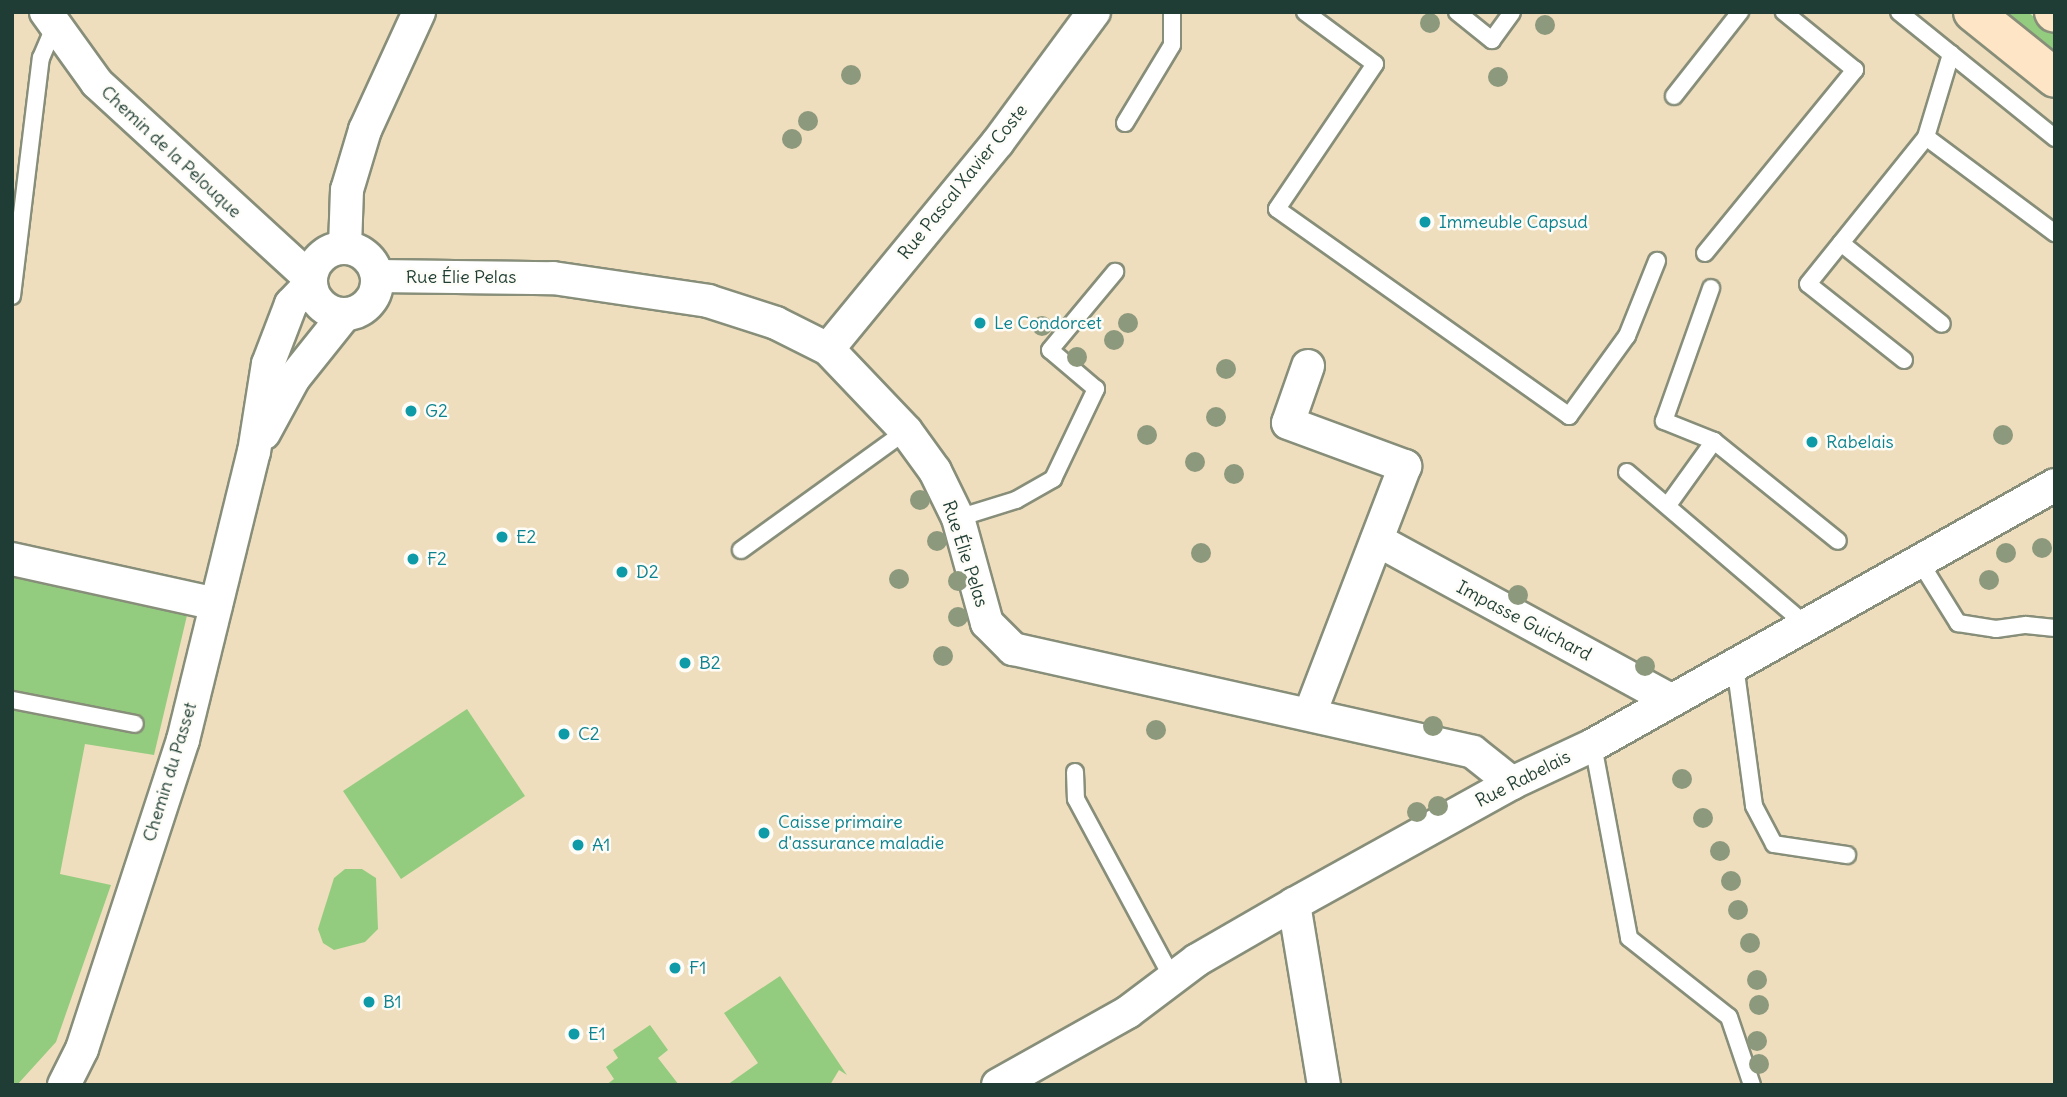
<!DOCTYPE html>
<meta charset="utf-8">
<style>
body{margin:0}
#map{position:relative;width:2067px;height:1097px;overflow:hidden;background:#efdebe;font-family:Delius,sans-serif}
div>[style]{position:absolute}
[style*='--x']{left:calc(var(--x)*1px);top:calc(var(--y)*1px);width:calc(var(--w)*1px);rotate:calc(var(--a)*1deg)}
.green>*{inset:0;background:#94cc7f}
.roads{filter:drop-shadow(2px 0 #878e79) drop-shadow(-2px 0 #878e79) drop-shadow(0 2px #878e79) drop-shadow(0 -2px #878e79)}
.lane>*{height:16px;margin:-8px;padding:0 8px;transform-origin:8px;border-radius:8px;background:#fff}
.street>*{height:32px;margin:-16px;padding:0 16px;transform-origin:16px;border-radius:16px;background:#fff}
.street>.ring{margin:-16px;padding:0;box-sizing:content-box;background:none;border:32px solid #fff;border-radius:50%}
.secondary>*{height:38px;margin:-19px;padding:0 19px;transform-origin:19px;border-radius:19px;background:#fde5c5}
.trees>*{width:20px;height:20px;margin:-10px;border-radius:50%;background:#8d997d}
.dots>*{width:19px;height:19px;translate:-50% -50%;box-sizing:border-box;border:4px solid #fdfcf7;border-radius:50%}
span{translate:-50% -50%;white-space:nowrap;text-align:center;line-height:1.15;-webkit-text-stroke:5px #fdfcf7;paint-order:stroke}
.street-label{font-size:18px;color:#1f3d34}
.culture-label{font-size:18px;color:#0d838f}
.left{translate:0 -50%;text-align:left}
.frame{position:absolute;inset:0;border:14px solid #1f3d34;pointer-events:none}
</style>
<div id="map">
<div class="green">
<div style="clip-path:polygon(1998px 12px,2028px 12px,2055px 34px,2055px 58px)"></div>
<div style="clip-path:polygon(12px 568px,189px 607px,154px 755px,85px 744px,60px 874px,111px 885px,56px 1042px,17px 1085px,12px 1085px)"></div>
<div style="clip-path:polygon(467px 709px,525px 796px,401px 879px,343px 791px)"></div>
<div style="clip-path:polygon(345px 869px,362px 869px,376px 878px,378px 929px,365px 942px,334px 950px,323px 943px,318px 929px,334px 878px)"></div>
<div style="clip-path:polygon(780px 976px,847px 1075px,839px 1070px,830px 1085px,727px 1085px,758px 1063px,724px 1013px)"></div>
<div style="clip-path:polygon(650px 1025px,668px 1050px,658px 1058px,679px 1085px,606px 1085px,614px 1079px,606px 1067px,618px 1058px,613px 1050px)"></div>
</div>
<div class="roads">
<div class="lane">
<div style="--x:1305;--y:12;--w:87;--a:36.6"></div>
<div style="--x:1375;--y:64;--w:175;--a:124.1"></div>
<div style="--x:1277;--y:209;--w:358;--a:35.3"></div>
<div style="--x:1569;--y:416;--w:99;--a:-54.1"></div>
<div style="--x:1627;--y:336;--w:81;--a:-68.2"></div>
<div style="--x:1457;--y:12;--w:45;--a:38.7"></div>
<div style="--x:1492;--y:40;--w:34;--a:-54"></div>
<div style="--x:1899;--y:12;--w:201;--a:38.9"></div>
<div style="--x:1674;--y:96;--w:107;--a:-51.8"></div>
<div style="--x:1125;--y:123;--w:91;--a:-58.9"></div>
<div style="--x:1172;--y:45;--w:33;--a:-90"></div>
<div style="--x:1926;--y:137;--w:161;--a:36.7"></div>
<div style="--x:1841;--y:243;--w:129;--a:38.7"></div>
<div style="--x:1705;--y:253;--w:237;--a:-50.7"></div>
<div style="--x:1855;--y:70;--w:92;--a:-140.8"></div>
<div style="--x:12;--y:296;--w:240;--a:-83.1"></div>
<div style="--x:41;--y:58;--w:36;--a:-67"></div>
<div style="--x:1904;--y:360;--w:122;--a:-141.6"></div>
<div style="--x:1808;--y:284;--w:189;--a:-51.2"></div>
<div style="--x:1926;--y:137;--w:87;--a:-73.2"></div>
<div style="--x:1714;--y:441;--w:159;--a:38.9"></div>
<div style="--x:1627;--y:472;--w:235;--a:40.5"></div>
<div style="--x:1668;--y:505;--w:79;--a:-54.3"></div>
<div style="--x:1714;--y:441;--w:54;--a:-158.2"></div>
<div style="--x:1664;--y:421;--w:141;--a:-70.5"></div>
<div style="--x:958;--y:518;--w:61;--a:-17.2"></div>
<div style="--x:1016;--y:500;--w:43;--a:-29.6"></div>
<div style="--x:1053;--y:479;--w:100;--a:-64.5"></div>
<div style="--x:1096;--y:389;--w:60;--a:-139.7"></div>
<div style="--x:1050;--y:350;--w:102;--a:-50.2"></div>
<div style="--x:741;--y:550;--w:203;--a:-35.8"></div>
<div style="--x:1920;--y:562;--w:72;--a:58.1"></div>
<div style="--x:1958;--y:623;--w:38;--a:9"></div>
<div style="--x:1996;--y:629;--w:30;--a:-8"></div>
<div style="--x:2026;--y:625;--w:29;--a:6"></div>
<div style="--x:1735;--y:665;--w:142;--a:82.3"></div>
<div style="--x:1754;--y:806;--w:43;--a:62.2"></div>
<div style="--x:1774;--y:844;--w:74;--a:8.6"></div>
<div style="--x:12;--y:700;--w:125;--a:11"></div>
<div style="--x:1593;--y:745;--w:196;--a:79.4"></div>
<div style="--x:1629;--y:938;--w:127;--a:38.3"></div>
<div style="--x:1729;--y:1017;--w:72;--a:71.3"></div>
<div style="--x:1075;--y:772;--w:27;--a:88"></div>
<div style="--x:1076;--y:799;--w:204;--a:61.7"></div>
</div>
<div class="street">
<div style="--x:46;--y:12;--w:87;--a:54.3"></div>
<div style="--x:97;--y:83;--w:289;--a:42.5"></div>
<div style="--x:345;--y:247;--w:57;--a:-88"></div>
<div style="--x:347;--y:190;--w:63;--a:-73.3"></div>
<div style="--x:365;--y:130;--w:130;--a:-65.4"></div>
<div class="ring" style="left:311px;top:248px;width:34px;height:34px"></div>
<div style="--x:377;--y:276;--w:176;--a:0.7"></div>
<div style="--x:553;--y:278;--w:157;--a:8.4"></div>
<div style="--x:708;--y:301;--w:71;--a:17.9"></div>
<div style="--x:776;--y:323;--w:58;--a:26.6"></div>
<div style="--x:828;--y:349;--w:113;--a:46.4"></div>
<div style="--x:906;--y:431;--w:49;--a:54.1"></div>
<div style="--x:935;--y:471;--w:52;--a:63.9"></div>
<div style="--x:958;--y:518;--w:109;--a:74.6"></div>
<div style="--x:987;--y:623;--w:37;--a:45"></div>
<div style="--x:1013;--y:649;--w:471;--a:12.6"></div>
<div style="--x:1473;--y:752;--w:50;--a:38.5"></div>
<div style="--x:828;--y:349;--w:268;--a:-50.6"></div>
<div style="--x:998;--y:142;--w:162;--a:-53.6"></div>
<div style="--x:1308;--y:366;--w:60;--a:109.3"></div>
<div style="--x:1288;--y:423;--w:125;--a:20.2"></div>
<div style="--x:1405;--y:466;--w:266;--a:111"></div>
<div style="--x:264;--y:433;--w:63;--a:-61.4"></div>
<div style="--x:294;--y:378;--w:82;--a:-51.4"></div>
<div style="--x:1377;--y:540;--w:335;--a:28.6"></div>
<div style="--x:12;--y:559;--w:209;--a:12.4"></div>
<div style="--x:1294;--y:904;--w:183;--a:80.6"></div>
<div style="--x:64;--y:1085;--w:40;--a:-63.4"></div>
<div style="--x:82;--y:1049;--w:325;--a:-71.9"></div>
<div style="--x:183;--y:740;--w:297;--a:-76.2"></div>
<div style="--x:254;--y:452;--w:89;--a:-81"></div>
<div style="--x:268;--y:364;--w:64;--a:-69"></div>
<div style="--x:291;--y:304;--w:28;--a:-46"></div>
<div style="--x:998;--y:1085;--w:149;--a:-29.3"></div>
<div style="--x:1128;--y:1012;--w:86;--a:-37"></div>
<div style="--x:1197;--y:960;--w:112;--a:-30"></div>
<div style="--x:1294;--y:904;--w:249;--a:-29"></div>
<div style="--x:1512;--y:783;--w:89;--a:-25.1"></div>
<div style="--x:1593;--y:745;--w:530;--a:-29.37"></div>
</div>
<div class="secondary">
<div style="--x:1973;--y:12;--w:105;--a:38.8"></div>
<div style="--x:2054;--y:12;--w:1;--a:45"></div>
</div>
</div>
<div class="trees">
<div style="left:1430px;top:23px"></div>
<div style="left:1545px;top:25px"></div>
<div style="left:851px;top:75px"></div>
<div style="left:1498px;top:77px"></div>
<div style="left:808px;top:121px"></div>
<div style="left:792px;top:139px"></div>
<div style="left:1128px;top:323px"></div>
<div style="left:1042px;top:326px"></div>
<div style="left:1114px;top:340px"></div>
<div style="left:1077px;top:357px"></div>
<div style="left:1226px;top:369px"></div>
<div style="left:1216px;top:417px"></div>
<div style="left:1147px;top:435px"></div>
<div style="left:2003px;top:435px"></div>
<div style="left:1195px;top:462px"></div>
<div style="left:1234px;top:474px"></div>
<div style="left:920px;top:500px"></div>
<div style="left:937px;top:541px"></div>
<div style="left:2042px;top:548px"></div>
<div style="left:1201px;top:553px"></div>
<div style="left:2006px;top:553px"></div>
<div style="left:899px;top:579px"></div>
<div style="left:1989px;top:580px"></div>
<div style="left:958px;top:581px"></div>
<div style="left:1518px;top:595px"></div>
<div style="left:958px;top:617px"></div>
<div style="left:943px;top:656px"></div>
<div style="left:1645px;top:666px"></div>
<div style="left:1433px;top:726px"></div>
<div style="left:1156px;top:730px"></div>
<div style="left:1682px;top:779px"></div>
<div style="left:1438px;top:806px"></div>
<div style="left:1417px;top:812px"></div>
<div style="left:1703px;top:818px"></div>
<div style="left:1720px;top:851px"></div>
<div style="left:1731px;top:881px"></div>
<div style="left:1738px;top:910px"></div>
<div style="left:1750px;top:943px"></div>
<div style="left:1757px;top:980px"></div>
<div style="left:1759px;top:1005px"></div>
<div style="left:1757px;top:1041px"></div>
<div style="left:1759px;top:1064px"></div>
</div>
<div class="dots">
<div style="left:1425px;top:222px;background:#0f9aa8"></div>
<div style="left:980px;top:323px;background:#0f9aa8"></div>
<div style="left:411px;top:411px;background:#0f9aa8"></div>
<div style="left:1812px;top:442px;background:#0f9aa8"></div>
<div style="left:502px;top:537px;background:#0f9aa8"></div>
<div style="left:413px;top:559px;background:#0f9aa8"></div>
<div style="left:622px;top:572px;background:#0f9aa8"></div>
<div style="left:685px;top:663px;background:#0f9aa8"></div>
<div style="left:564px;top:734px;background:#0f9aa8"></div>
<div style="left:764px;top:833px;background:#0f9aa8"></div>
<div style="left:578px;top:845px;background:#0f9aa8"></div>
<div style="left:675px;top:968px;background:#0f9aa8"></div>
<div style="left:369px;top:1002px;background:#0f9aa8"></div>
<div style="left:574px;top:1034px;background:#0f9aa8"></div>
</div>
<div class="street-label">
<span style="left:171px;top:152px;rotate:43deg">Chemin de la Pelouque</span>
<span style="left:963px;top:182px;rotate:-51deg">Rue Pascal Xavier Coste</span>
<span style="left:461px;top:277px">Rue Élie Pelas</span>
<span style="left:965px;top:554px;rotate:72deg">Rue Élie Pelas</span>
<span style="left:1524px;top:621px;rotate:28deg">Impasse Guichard</span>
<span style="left:170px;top:772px;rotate:-73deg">Chemin du Passet</span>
<span style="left:1523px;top:779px;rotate:-27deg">Rue Rabelais</span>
</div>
<div class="culture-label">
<span class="left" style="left:1439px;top:222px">Immeuble Capsud</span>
<span class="left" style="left:994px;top:323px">Le Condorcet</span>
<span class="left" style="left:425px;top:411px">G2</span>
<span class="left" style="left:1826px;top:442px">Rabelais</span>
<span class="left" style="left:516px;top:537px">E2</span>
<span class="left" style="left:427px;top:559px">F2</span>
<span class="left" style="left:636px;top:572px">D2</span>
<span class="left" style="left:699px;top:663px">B2</span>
<span class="left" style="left:578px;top:734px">C2</span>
<span class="left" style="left:778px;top:833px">Caisse primaire<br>d'assurance maladie</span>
<span class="left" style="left:592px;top:845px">A1</span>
<span class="left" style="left:689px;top:968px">F1</span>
<span class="left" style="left:383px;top:1002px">B1</span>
<span class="left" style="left:588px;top:1034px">E1</span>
</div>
<div class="frame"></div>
</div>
